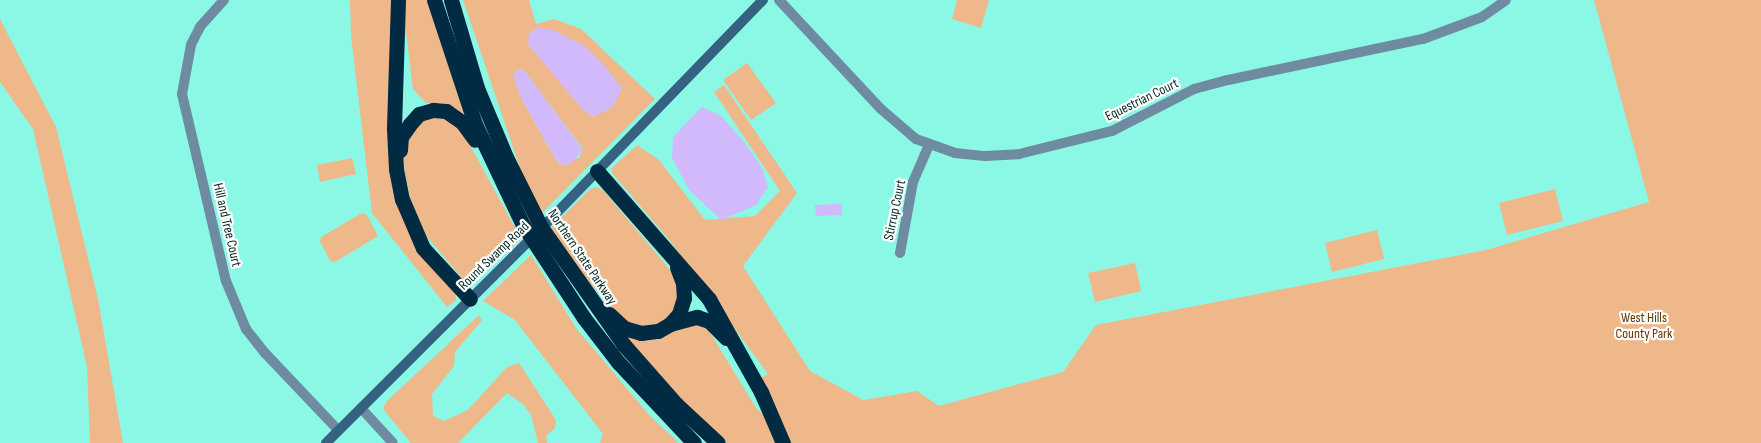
<!DOCTYPE html>
<style>
body{margin:0}
#map{position:relative;width:1761px;height:443px;overflow:hidden;background:#8bf8e5;font-family:"Sofia Sans Condensed",sans-serif}
div>[style]{position:absolute}
[style*='--x']{left:calc(var(--x)*1px);top:calc(var(--y)*1px);width:calc(var(--w)*1px);rotate:calc(var(--a)*1deg)}
.green>*{inset:0;background:#efb88a}
.water>*{inset:0;background:#d2b9fb}
.street>*{height:10px;margin:-5px;padding:0 5px;transform-origin:5px;border-radius:5px;background:#6e8ba1}
.secondary>*{height:10px;margin:-5px;padding:0 5px;transform-origin:5px;border-radius:5px;background:#356281}
.highway>*{height:15px;margin:-7.5px;padding:0 7.5px;transform-origin:7.5px;border-radius:7.5px;background:#012a43}
span{translate:-50% -50%;white-space:nowrap;text-align:center;line-height:1.15;-webkit-text-stroke:4.5px #fff;paint-order:stroke}
.street-label{font-size:14px;color:#022721}
.park-label{font-size:14px;color:#643601}
</style>
<div id="map">
<div class="green">
<div style="clip-path:polygon(350px 0,393px 0,397px 197px,456px 293px,456px 300px,447px 307px,372px 213px,351px 36px)"></div>
<div style="clip-path:polygon(402px 0,427px 0,465px 117px,425px 102px,413px 89px)"></div>
<div style="clip-path:polygon(evenodd,463px 0,529px 0,536px 24px,554px 19px,581px 29px,655px 99px,542px 213px,524px 180px,463px 0,527px 43px,622px 88px,593px 117px,527px 43px,463px 0,523px 69px,583px 149px,579px 158px,560px 164px,556px 160px,521px 98px,523px 69px)"></div>
<div style="clip-path:polygon(957px 0,989px 0,981px 28px,952px 19px)"></div>
<div style="clip-path:polygon(1594px 0,1761px 0,1761px 443px,787px 443px,758px 379px,768px 374px,671px 242px,612px 173px,612px 168px,637px 145px,659px 160px,705px 220px,755px 216px,780px 191px,714px 92px,724px 85px,797px 193px,743px 266px,810px 371px,863px 400px,917px 391px,939px 406px,1063px 372px,1096px 325px,1486px 250px,1649px 202px)"></div>
<div style="clip-path:polygon(0 19px,56px 127px,98px 299px,123px 443px,90px 443px,87px 367px,33px 129px,0 82px)"></div>
<div style="clip-path:polygon(747px 63px,776px 103px,751px 120px,723px 80px)"></div>
<div style="clip-path:polygon(439px 116px,459px 125px,521px 239px,472px 283px,465px 282px,423px 232px,412px 206px,405px 174px,402px 146px,416px 122px)"></div>
<div style="clip-path:polygon(352px 158px,356px 174px,320px 182px,317px 165px)"></div>
<div style="clip-path:polygon(596px 187px,603px 190px,677px 278px,681px 296px,673px 317px,659px 327px,627px 325px,573px 264px,551px 228px,589px 190px)"></div>
<div style="clip-path:polygon(1555px 189px,1563px 221px,1507px 235px,1499px 203px)"></div>
<div style="clip-path:polygon(362px 213px,367px 215px,378px 236px,335px 262px,330px 261px,320px 241px,321px 237px)"></div>
<div style="clip-path:polygon(1377px 230px,1384px 259px,1332px 272px,1325px 243px)"></div>
<div style="clip-path:polygon(531px 255px,576px 328px,650px 416px,679px 443px,600px 443px,603px 434px,515px 320px,483px 301px)"></div>
<div style="clip-path:polygon(1135px 263px,1141px 291px,1095px 302px,1088px 273px)"></div>
<div style="clip-path:polygon(479px 315px,482px 320px,455px 352px,454px 366px,432px 394px,433px 416px,444px 421px,468px 410px,507px 367px,519px 363px,556px 420px,555px 428px,546px 436px,547px 443px,538px 443px,531px 415px,523px 404px,507px 393px,458px 443px,411px 443px,383px 409px,387px 401px)"></div>
<div style="clip-path:polygon(700px 324px,708px 329px,756px 408px,768px 419px,779px 443px,727px 443px,693px 412px,626px 337px,678px 325px)"></div>
</div>
<div class="water">
<div style="clip-path:polygon(537px 28px,551px 29px,585px 46px,604px 65px,622px 88px,613px 107px,593px 117px,582px 109px,527px 43px,530px 32px)"></div>
<div style="clip-path:polygon(523px 69px,583px 150px,572px 163px,565px 166px,556px 160px,521px 98px,513px 76px,516px 70px)"></div>
<div style="clip-path:polygon(702px 107px,721px 116px,745px 143px,762px 168px,768px 187px,756px 205px,721px 220px,689px 190px,672px 158px,673px 137px)"></div>
<div style="clip-path:polygon(842px 204px,842px 215px,816px 216px,815px 205px)"></div>
</div>
<div class="street">
<div style="--x:224;--y:0;--w:36;--a:132"></div>
<div style="--x:200;--y:27;--w:20;--a:117"></div>
<div style="--x:191;--y:45;--w:50;--a:100.4"></div>
<div style="--x:182;--y:94;--w:192;--a:76.8"></div>
<div style="--x:226;--y:281;--w:52;--a:67.4"></div>
<div style="--x:246;--y:329;--w:31;--a:52"></div>
<div style="--x:265;--y:353;--w:106;--a:46.5"></div>
<div style="--x:779;--y:0;--w:149;--a:46.9"></div>
<div style="--x:881;--y:109;--w:46;--a:40.6"></div>
<div style="--x:916;--y:139;--w:41;--a:19.7"></div>
<div style="--x:955;--y:153;--w:30;--a:6"></div>
<div style="--x:985;--y:156;--w:34;--a:-3"></div>
<div style="--x:1019;--y:154;--w:96;--a:-13.9"></div>
<div style="--x:1112;--y:131;--w:92;--a:-27.1"></div>
<div style="--x:1194;--y:89;--w:35;--a:-15"></div>
<div style="--x:1228;--y:80;--w:199;--a:-11.9"></div>
<div style="--x:1423;--y:39;--w:63;--a:-20.4"></div>
<div style="--x:1482;--y:17;--w:29;--a:-35"></div>
<div style="--x:900;--y:253;--w:72;--a:-79.6"></div>
<div style="--x:913;--y:182;--w:40;--a:-66.6"></div>
<div style="--x:361;--y:408;--w:47;--a:47.6"></div>
</div>
<div class="secondary">
<div style="--x:326;--y:443;--w:303;--a:-44.9"></div>
<div style="--x:541;--y:229;--w:319;--a:-45.9"></div>
</div>
<div class="highway">
<div style="--x:398;--y:0;--w:129;--a:91.8"></div>
<div style="--x:394;--y:129;--w:40;--a:87.1"></div>
<div style="--x:396;--y:169;--w:31;--a:79"></div>
<div style="--x:402;--y:199;--w:53;--a:66.8"></div>
<div style="--x:423;--y:248;--w:69;--a:47.3"></div>
<div style="--x:434;--y:0;--w:131;--a:71.7"></div>
<div style="--x:475;--y:124;--w:112;--a:64.6"></div>
<div style="--x:523;--y:225;--w:111;--a:56.7"></div>
<div style="--x:584;--y:318;--w:56;--a:52.3"></div>
<div style="--x:618;--y:362;--w:111;--a:46.8"></div>
<div style="--x:451;--y:0;--w:92;--a:73.5"></div>
<div style="--x:477;--y:88;--w:75;--a:67.2"></div>
<div style="--x:506;--y:157;--w:78;--a:63.4"></div>
<div style="--x:541;--y:227;--w:144;--a:54.9"></div>
<div style="--x:624;--y:345;--w:79;--a:48.6"></div>
<div style="--x:676;--y:404;--w:57;--a:42.9"></div>
<div style="--x:400;--y:150;--w:13;--a:-86"></div>
<div style="--x:401;--y:137;--w:16;--a:-55"></div>
<div style="--x:410;--y:124;--w:13;--a:-48"></div>
<div style="--x:419;--y:114;--w:15;--a:-16"></div>
<div style="--x:433;--y:110;--w:13;--a:4"></div>
<div style="--x:446;--y:111;--w:19;--a:35"></div>
<div style="--x:462;--y:122;--w:22;--a:54"></div>
<div style="--x:597;--y:171;--w:170;--a:48.8"></div>
<div style="--x:709;--y:299;--w:107;--a:60.8"></div>
<div style="--x:761;--y:392;--w:56;--a:66.7"></div>
<div style="--x:609;--y:314;--w:21;--a:43"></div>
<div style="--x:624;--y:328;--w:18;--a:16"></div>
<div style="--x:641;--y:333;--w:17;--a:-7"></div>
<div style="--x:658;--y:331;--w:14;--a:-30"></div>
<div style="--x:670;--y:324;--w:13;--a:-48"></div>
<div style="--x:679;--y:314;--w:17;--a:-73"></div>
<div style="--x:684;--y:298;--w:15;--a:-94"></div>
<div style="--x:683;--y:283;--w:17;--a:-111"></div>
<div style="--x:670;--y:324;--w:28;--a:-15"></div>
<div style="--x:697;--y:317;--w:13;--a:18"></div>
<div style="--x:709;--y:321;--w:24;--a:45"></div>
</div>
<div class="street-label">
<span style="left:1142px;top:100px;rotate:-26deg">Equestrian Court</span>
<span style="left:895px;top:210px;rotate:-78deg">Stirrup Court</span>
<span style="left:227px;top:225px;rotate:77deg">Hill and Tree Court</span>
<span style="left:494px;top:256px;rotate:-44deg">Round Swamp Road</span>
<span style="left:582px;top:257px;rotate:56deg">Northern State Parkway</span>
</div>
<div class="park-label">
<span style="left:1644px;top:326px">West Hills<br>County Park</span>
</div>
</div>
